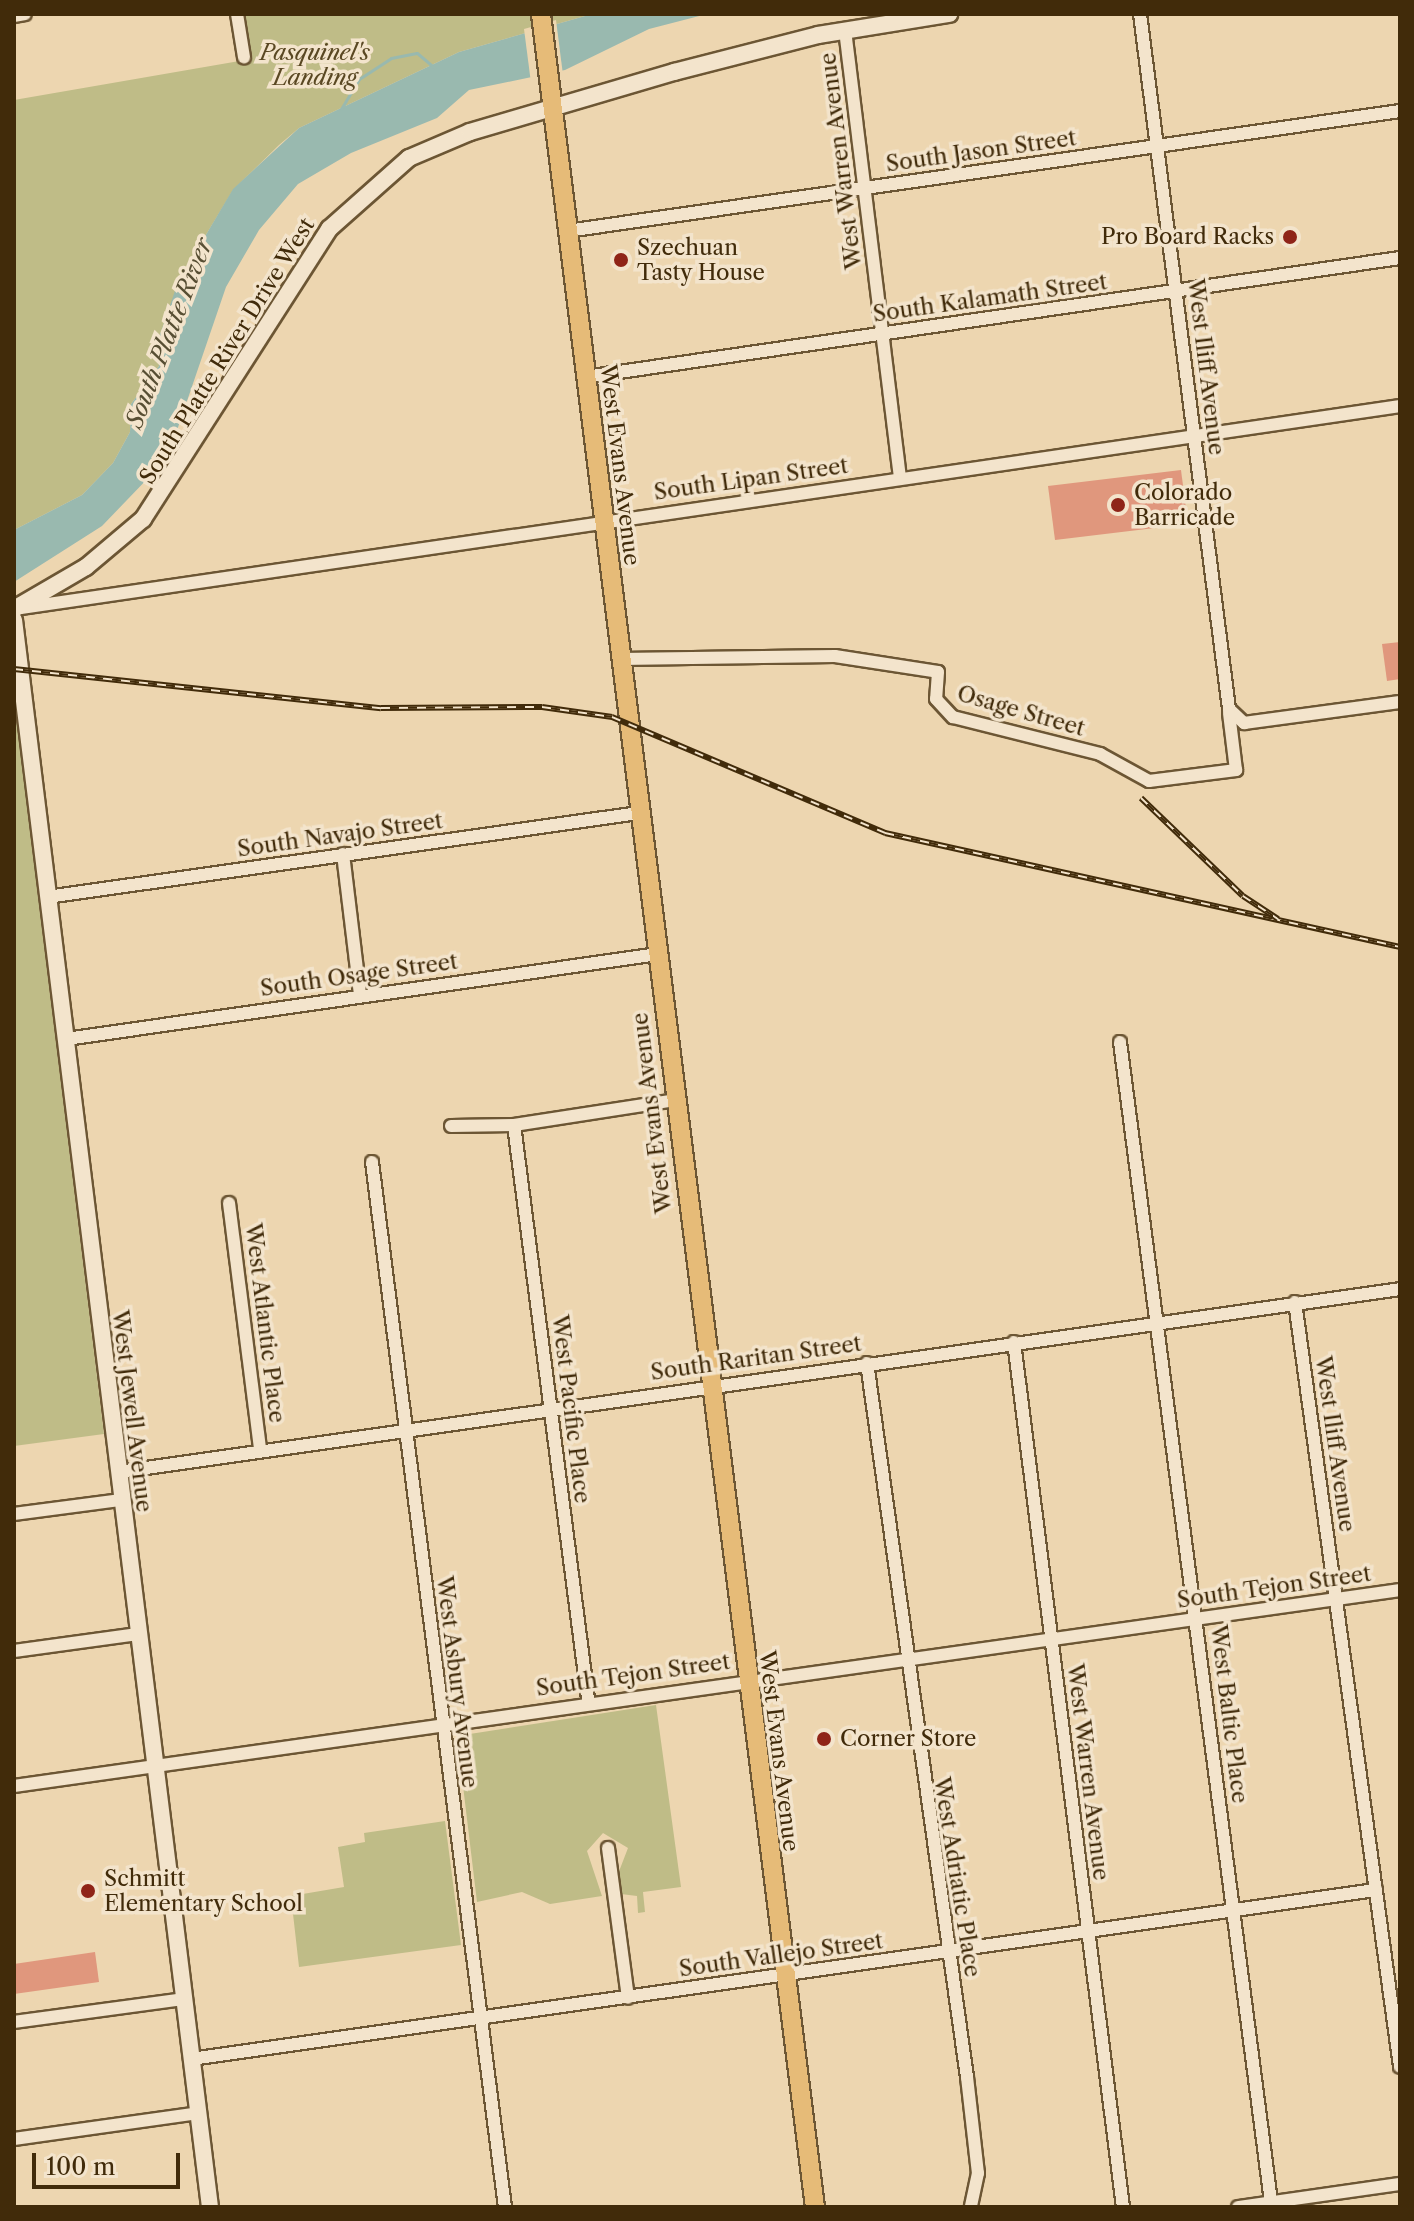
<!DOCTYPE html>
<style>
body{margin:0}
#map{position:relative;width:1414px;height:2221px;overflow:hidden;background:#edd6b0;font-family:"Libre Caslon Text",serif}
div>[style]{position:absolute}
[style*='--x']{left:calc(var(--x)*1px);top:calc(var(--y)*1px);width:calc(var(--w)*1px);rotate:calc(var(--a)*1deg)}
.green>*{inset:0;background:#bfbc87}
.water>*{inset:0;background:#99b9af}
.pier>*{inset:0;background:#edd6b0}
.stream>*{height:3px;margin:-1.5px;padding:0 1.5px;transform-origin:1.5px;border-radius:1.5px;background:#99b9af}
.building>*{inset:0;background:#e0977d}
.roads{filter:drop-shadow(2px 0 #6c5634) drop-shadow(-2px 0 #6c5634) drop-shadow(0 2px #6c5634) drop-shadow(0 -2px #6c5634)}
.street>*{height:12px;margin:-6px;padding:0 6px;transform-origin:6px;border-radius:6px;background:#f3e4cc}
.secondary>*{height:16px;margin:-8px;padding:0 8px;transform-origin:8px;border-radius:8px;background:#f3e4cc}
.primary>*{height:18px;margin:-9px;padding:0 9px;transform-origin:9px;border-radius:9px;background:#e6bb78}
.rail>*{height:6px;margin-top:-3px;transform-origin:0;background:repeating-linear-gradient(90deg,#f3e4cc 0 9px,#412b0a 0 18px);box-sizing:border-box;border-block:2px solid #412b0a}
.dots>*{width:22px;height:22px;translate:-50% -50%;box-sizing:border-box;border:4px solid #f3e4cc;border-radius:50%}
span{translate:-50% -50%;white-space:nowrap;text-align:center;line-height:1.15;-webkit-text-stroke:7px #f3e4cc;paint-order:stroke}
.park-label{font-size:22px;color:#5a4823;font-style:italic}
.street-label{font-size:22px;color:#412b0a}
.poi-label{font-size:22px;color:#412b0a}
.right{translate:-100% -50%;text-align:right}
.left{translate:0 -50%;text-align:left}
.water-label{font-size:24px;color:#574e33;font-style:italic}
.frame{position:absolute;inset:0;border:16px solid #412b0a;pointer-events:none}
.scale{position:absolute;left:32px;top:2153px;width:148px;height:36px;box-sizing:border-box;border:4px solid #412b0a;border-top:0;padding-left:10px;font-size:24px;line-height:28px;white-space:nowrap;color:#412b0a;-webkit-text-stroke:6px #f3e4cc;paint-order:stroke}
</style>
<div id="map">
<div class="green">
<div style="clip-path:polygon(245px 14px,592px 14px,459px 52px,299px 128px,279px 145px,233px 190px,178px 281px,159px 366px,131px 404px,130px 432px,113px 463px,82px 495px,14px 530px,14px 100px,251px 59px)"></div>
<div style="clip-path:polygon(14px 701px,104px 1434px,14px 1446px)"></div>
<div style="clip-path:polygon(656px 1705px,681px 1887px,643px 1892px,645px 1912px,638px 1913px,637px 1896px,621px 1894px,618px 1874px,628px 1848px,603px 1833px,587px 1851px,602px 1896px,550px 1904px,522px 1892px,477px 1902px,457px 1736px)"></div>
<div style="clip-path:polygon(445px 1821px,461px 1945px,299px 1967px,291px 1896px,344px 1887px,338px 1847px,365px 1842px,364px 1833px)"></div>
</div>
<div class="water">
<div style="clip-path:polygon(592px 14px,707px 14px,649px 29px,565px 70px,469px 90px,437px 118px,351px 153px,298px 184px,259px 230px,226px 287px,173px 442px,152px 474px,102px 526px,14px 582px,14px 530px,82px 495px,113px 463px,130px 432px,131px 404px,159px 366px,155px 349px,178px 282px,233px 189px,299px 128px,459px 52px)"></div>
</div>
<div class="pier">
<div style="clip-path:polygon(556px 20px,563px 75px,531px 83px,524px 29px)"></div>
</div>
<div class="stream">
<div style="--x:341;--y:109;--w:35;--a:-59"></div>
<div style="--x:359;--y:79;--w:38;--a:-33"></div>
<div style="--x:391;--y:58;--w:26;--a:-11"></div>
<div style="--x:417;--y:53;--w:23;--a:40"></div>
</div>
<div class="building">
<div style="clip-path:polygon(1181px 470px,1188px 524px,1055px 540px,1048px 486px)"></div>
<div style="clip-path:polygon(1400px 642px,1400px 679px,1387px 681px,1382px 644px)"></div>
<div style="clip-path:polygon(95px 1952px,99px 1982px,14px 1994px,14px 1964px)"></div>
</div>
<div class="roads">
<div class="street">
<div style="--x:237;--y:14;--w:44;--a:80.8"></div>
<div style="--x:1140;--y:14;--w:701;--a:82.7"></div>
<div style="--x:1229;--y:709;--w:21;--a:43"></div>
<div style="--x:1244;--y:723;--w:157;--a:-7.7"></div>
<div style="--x:14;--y:16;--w:11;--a:-10"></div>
<div style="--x:845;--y:30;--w:451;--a:83"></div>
<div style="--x:567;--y:231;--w:842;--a:-8.2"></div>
<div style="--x:585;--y:377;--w:824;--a:-8.31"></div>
<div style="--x:21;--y:608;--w:1394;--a:-8.33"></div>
<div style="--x:620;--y:659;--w:215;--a:-0.8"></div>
<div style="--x:835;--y:656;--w:104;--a:8.8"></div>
<div style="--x:938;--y:672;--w:27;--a:94"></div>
<div style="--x:936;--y:699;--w:25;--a:47"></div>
<div style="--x:953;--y:717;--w:152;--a:14.1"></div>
<div style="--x:1100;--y:754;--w:56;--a:28.9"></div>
<div style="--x:1149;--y:781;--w:88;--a:-7.2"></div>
<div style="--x:1236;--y:770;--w:57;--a:-97"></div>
<div style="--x:343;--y:854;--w:141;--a:83.1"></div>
<div style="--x:47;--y:897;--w:598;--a:-8.08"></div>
<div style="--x:66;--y:1039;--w:598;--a:-8.17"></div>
<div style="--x:1120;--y:1042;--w:1170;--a:82.58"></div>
<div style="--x:514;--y:1125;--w:579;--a:82.65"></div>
<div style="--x:451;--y:1126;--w:63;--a:-0.9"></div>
<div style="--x:514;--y:1125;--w:163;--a:-8.8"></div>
<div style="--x:372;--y:1162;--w:1053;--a:82.75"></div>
<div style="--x:229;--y:1203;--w:246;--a:82.8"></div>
<div style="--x:1295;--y:1302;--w:772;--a:82.18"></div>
<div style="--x:1014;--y:1342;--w:872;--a:82.82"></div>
<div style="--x:867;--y:1363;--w:721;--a:82.03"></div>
<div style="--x:967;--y:2077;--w:97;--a:83.5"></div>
<div style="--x:978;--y:2173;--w:35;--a:102"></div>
<div style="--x:118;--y:1472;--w:1295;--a:-8.12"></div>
<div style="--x:14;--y:1514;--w:108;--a:-7.5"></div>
<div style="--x:14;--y:1651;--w:125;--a:-7.8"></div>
<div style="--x:14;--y:1786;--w:1400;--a:-8.05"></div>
<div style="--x:608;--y:1848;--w:151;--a:82.4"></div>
<div style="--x:14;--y:2022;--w:172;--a:-7.7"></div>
<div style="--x:191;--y:2059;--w:1197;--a:-8.12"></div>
<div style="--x:14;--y:2139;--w:186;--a:-8"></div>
<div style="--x:1238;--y:2207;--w:164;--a:-8.1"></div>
</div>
<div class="secondary">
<div style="--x:14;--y:609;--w:83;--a:-30.3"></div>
<div style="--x:86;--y:567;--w:75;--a:-40.1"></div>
<div style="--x:143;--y:519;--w:345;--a:-57.3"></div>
<div style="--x:329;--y:229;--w:107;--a:-41.6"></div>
<div style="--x:409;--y:158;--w:66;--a:-23.1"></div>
<div style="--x:470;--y:132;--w:213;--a:-16.4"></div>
<div style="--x:674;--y:72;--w:149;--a:-14.4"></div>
<div style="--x:818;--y:35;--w:133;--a:-9.1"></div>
<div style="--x:14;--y:620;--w:1599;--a:82.96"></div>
</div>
<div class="primary">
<div style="--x:541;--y:14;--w:2210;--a:82.88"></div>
</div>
</div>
<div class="rail">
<div style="--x:14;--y:669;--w:369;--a:6.1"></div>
<div style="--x:381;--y:708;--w:161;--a:-0.4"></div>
<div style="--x:542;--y:707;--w:71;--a:8.1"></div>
<div style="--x:612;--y:717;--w:297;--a:23"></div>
<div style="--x:885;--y:833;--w:527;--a:12.48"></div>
<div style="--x:1141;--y:798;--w:141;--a:43.9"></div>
<div style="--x:1243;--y:896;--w:42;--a:33.3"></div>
</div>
<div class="dots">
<div style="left:1290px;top:237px;background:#8f2418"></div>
<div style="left:621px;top:260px;background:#8f2418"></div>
<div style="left:1118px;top:505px;background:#8f2418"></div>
<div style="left:824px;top:1739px;background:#8f2418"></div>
<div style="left:88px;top:1891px;background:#8f2418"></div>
</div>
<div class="park-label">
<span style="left:315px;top:65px">Pasquinel's<br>Landing</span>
</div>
<div class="street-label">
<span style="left:981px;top:151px;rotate:-8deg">South Jason Street</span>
<span style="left:841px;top:161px;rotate:-97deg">West Warren Avenue</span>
<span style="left:990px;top:298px;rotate:-8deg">South Kalamath Street</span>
<span style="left:227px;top:351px;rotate:-58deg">South Platte River Drive West</span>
<span style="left:1206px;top:367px;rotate:83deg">West Iliff Avenue</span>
<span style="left:620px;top:465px;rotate:83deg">West Evans Avenue</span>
<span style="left:751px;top:479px;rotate:-8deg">South Lipan Street</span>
<span style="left:1021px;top:711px;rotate:16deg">Osage Street</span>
<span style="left:340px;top:835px;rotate:-8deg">South Navajo Street</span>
<span style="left:359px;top:975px;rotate:-8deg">South Osage Street</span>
<span style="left:652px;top:1113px;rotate:-97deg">West Evans Avenue</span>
<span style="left:265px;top:1323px;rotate:83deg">West Atlantic Place</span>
<span style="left:756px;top:1358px;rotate:-8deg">South Raritan Street</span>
<span style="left:571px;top:1409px;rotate:83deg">West Pacific Place</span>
<span style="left:132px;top:1411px;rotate:83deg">West Jewell Avenue</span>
<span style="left:1335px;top:1444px;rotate:82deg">West Iliff Avenue</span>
<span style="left:1274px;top:1587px;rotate:-8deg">South Tejon Street</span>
<span style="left:633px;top:1675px;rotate:-8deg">South Tejon Street</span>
<span style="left:457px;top:1682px;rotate:83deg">West Asbury Avenue</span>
<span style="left:1229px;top:1714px;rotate:83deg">West Baltic Place</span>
<span style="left:779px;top:1751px;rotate:83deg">West Evans Avenue</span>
<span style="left:1088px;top:1772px;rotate:83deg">West Warren Avenue</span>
<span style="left:957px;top:1877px;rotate:81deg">West Adriatic Place</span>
<span style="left:781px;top:1955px;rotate:-8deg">South Vallejo Street</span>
</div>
<div class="poi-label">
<span class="right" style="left:1274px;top:237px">Pro Board Racks</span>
<span class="left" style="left:637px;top:260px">Szechuan<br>Tasty House</span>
<span class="left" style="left:1134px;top:505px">Colorado<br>Barricade</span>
<span class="left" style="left:840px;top:1739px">Corner Store</span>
<span class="left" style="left:104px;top:1891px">Schmitt<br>Elementary School</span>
</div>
<div class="water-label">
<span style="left:169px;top:333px;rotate:-69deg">South Platte River</span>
</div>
<div class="frame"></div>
<div class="scale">100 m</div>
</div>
